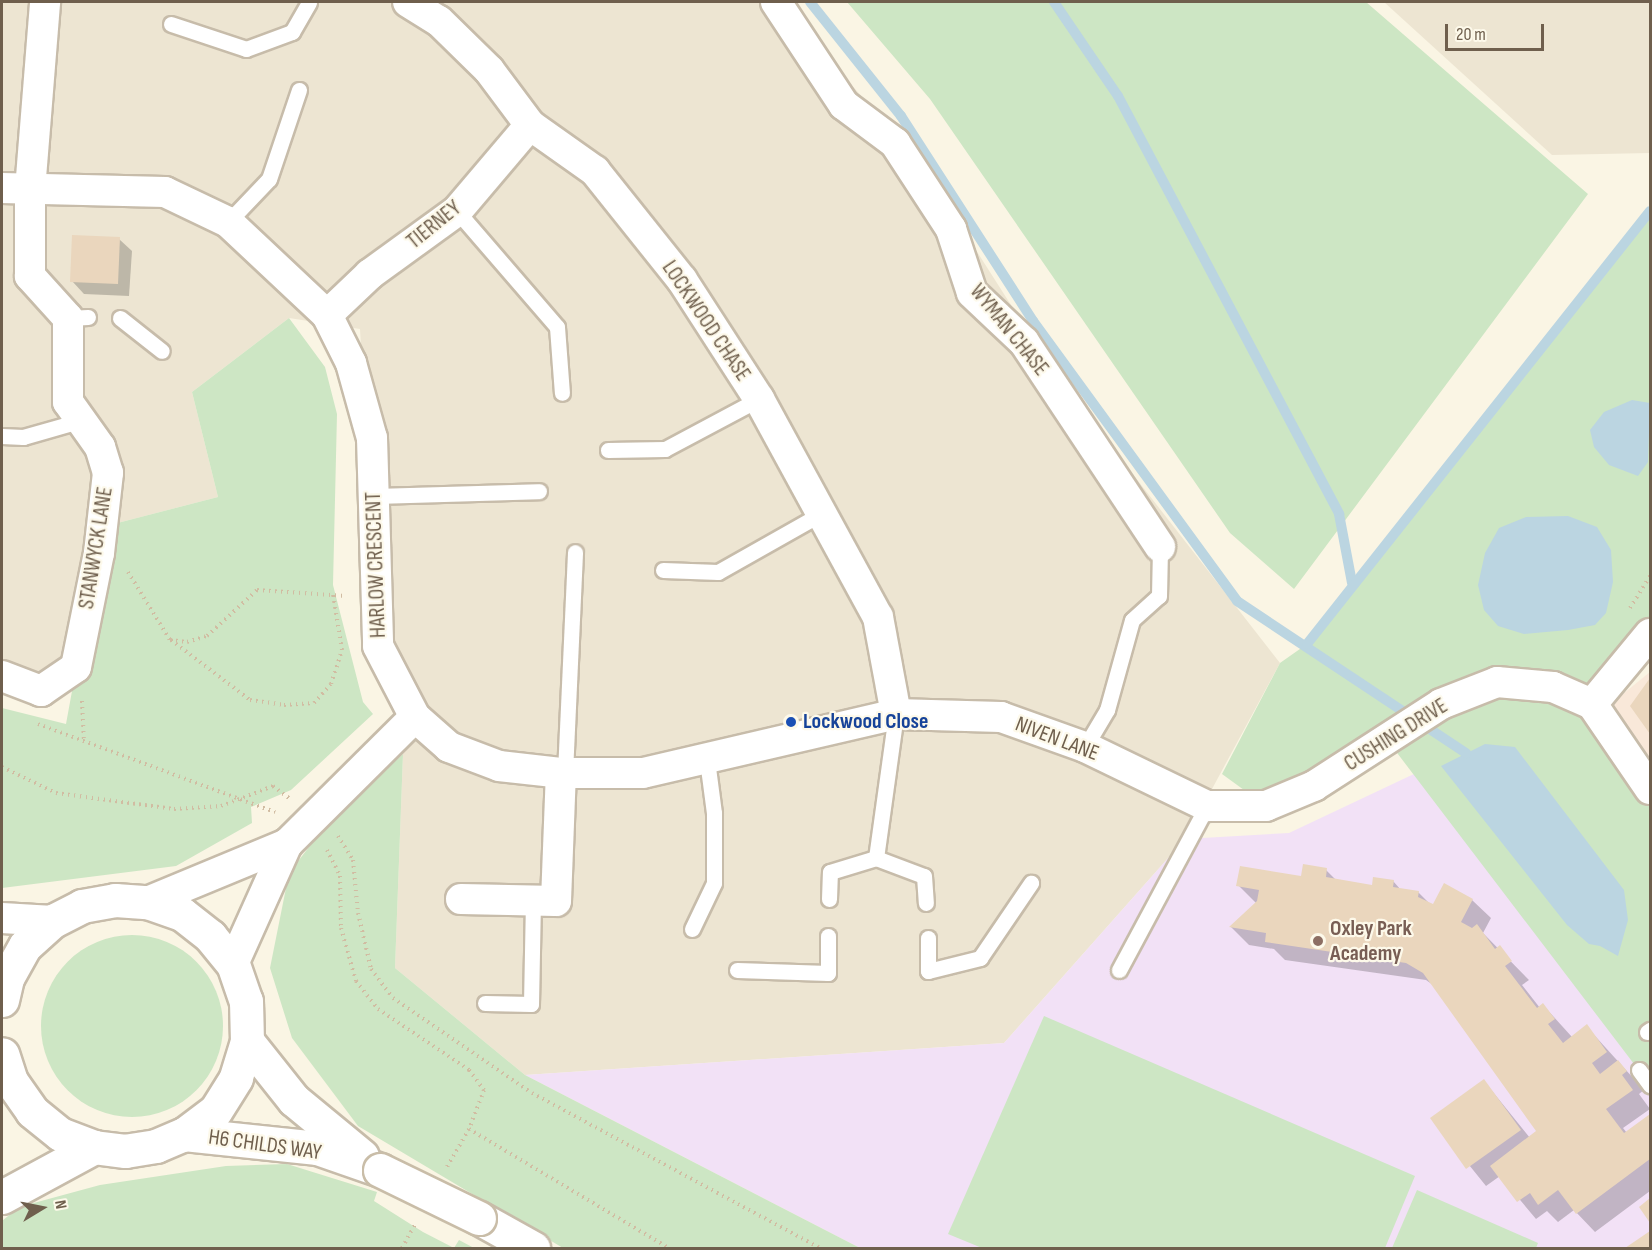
<!DOCTYPE html>
<style>
body{margin:0}
#map{position:relative;width:1652px;height:1250px;overflow:hidden;background:#faf5e4;font-family:"Sofia Sans Condensed",sans-serif}
div>[style]{position:absolute}
[style*='--x']{left:calc(var(--x)*1px);top:calc(var(--y)*1px);width:calc(var(--w)*1px);rotate:calc(var(--a)*1deg)}
.residential>*{inset:0;background:#ede5d2}
.commercial>*{inset:0;background:#f9e8d9}
.education>*{inset:0;background:#f2e1f6}
.green>*{inset:0;background:#cde6c4}
.round{border-radius:50%}
.water>*{inset:0;background:#bbd5e1}
.shadow>*{inset:0;background:#0003}
.stream>*{height:10px;margin:-5px;padding:0 5px;transform-origin:5px;border-radius:5px;background:#bbd5e1}
.building>*{inset:0;background:#ead6bd}
.path>*{height:4px;margin-top:-2px;transform-origin:0;background:repeating-linear-gradient(90deg,#d1bca2 0 1.5px,transparent 0 6px)}
.roads{filter:drop-shadow(2px 0 #c7bcaa) drop-shadow(-2px 0 #c7bcaa) drop-shadow(0 2px #c7bcaa) drop-shadow(0 -2px #c7bcaa)}
.lane>*{height:15px;margin:-7.5px;padding:0 7.5px;transform-origin:7.5px;border-radius:7.5px;background:#fff}
.street>*{height:30px;margin:-15px;padding:0 15px;transform-origin:15px;border-radius:15px;background:#fff}
.secondary>*{height:33px;margin:-16.5px;padding:0 16.5px;transform-origin:16.5px;border-radius:16.5px;background:#fff}
.bridges{filter:drop-shadow(2px 0 #c9bda8) drop-shadow(-2px 0 #c9bda8) drop-shadow(0 2px #c9bda8) drop-shadow(0 -2px #c9bda8)}
.secondary-bridge>*{height:33px;margin:-16.5px;padding:0 16.5px;transform-origin:16.5px;border-radius:16.5px;background:#fff}
.dots>*{width:16px;height:16px;translate:-50% -50%;box-sizing:border-box;border:3px solid #fdf9ea;border-radius:50%}
span{translate:-50% -50%;white-space:nowrap;text-align:center;line-height:1.15;-webkit-text-stroke:4.5px #fdf9ea;paint-order:stroke}
.street-label{font-size:22px;color:#6f5f4d}
.transit-label{font-size:22px;color:#164399;font-weight:700}
.left{translate:0 -50%;text-align:left}
.education-label{font-size:22px;color:#785e54;font-weight:700}
.frame{position:absolute;inset:0;border:3px solid #6f5f4d;pointer-events:none}
.north{position:absolute;left:12px;top:1178px;width:60px;height:60px;-webkit-text-stroke:4px #fdf9ea;paint-order:stroke;rotate:80deg;font-size:16px;font-weight:700;line-height:24px;text-align:center;color:#6f5f4d}
.north::after{content:'';display:block;margin:auto;width:21px;height:27px;background:#6f5f4d;clip-path:polygon(50% 0,100% 100%,50% 72%,0 100%)}
.scale{position:absolute;left:1445px;top:24px;width:99px;height:27px;box-sizing:border-box;border:3px solid #6f5f4d;border-top:0;padding-left:8px;font-size:18px;line-height:21px;white-space:nowrap;color:#6f5f4d;-webkit-text-stroke:4px #fdf9ea;paint-order:stroke}
</style>
<div id="map">
<div class="residential">
<div style="clip-path:polygon(2px 2px,787px 2px,819px 48px,921px 164px,1057px 377px,1280px 663px,1185px 839px,1004px 1043px,525px 1075px,395px 968px,403px 754px,415px 717px,378px 646px,360px 329px,289px 318px,192px 392px,218px 497px,102px 527px,76px 667px,41px 691px,2px 676px)"></div>
<div style="clip-path:polygon(1384px 2px,1650px 2px,1650px 153px,1552px 155px)"></div>
</div>
<div class="commercial">
<div style="clip-path:polygon(1650px 672px,1650px 846px,1570px 737px)"></div>
</div>
<div class="education">
<div style="clip-path:polygon(1416px 773px,1650px 1085px,1650px 1248px,860px 1248px,525px 1075px,1004px 1043px,1185px 839px,1289px 833px)"></div>
</div>
<div class="green">
<div style="clip-path:polygon(847px 2px,1366px 2px,1588px 194px,1294px 589px,1230px 533px,930px 99px)"></div>
<div style="clip-path:polygon(1650px 211px,1650px 634px,1592px 704px,1650px 789px,1650px 1085px,1388px 741px,1266px 806px,1222px 774px,1280px 663px,1307px 644px)"></div>
<div style="clip-path:polygon(289px 318px,325px 367px,337px 414px,333px 585px,363px 702px,373px 714px,291px 790px,251px 807px,252px 823px,176px 866px,2px 888px,2px 708px,66px 724px,102px 527px,218px 497px,192px 392px)"></div>
<div style="clip-path:polygon(403px 754px,395px 968px,525px 1075px,860px 1248px,563px 1248px,358px 1126px,292px 1038px,270px 968px,289px 873px,329px 821px)"></div>
<div class="round" style="left:41px;top:935px;width:182px;height:182px"></div>
<div style="clip-path:polygon(1044px 1016px,1415px 1176px,1385px 1248px,982px 1248px,948px 1234px)"></div>
<div style="clip-path:polygon(287px 1164px,377px 1192px,374px 1201px,423px 1232px,454px 1248px,459px 1240px,474px 1248px,2px 1248px,2px 1221px,19px 1207px,100px 1185px,226px 1166px)"></div>
<div style="clip-path:polygon(1417px 1190px,1538px 1243px,1536px 1248px,1392px 1248px)"></div>
</div>
<div class="water">
<div style="clip-path:polygon(1632px 400px,1650px 403px,1648px 462px,1638px 476px,1609px 465px,1594px 447px,1590px 430px,1604px 412px)"></div>
<div style="clip-path:polygon(1568px 516px,1597px 527px,1611px 550px,1613px 582px,1606px 613px,1595px 625px,1568px 630px,1524px 634px,1498px 626px,1484px 610px,1478px 585px,1485px 553px,1499px 528px,1526px 517px)"></div>
<div style="clip-path:polygon(1485px 744px,1515px 747px,1624px 890px,1628px 920px,1618px 956px,1600px 946px,1589px 944px,1567px 925px,1441px 766px)"></div>
</div>
<div class="shadow">
<div style="clip-path:polygon(119px 239px,132px 251px,129px 296px,84px 294px,72px 281px)"></div>
<div style="clip-path:polygon(1650px 680px,1650px 732px,1632px 706px)"></div>
<div style="clip-path:polygon(1326px 870px,1337px 881px,1373px 887px,1393px 881px,1401px 890px,1418px 892px,1431px 905px,1472px 900px,1491px 918px,1483px 933px,1529px 980px,1522px 985px,1540px 1008px,1543px 1005px,1572px 1037px,1586px 1026px,1644px 1090px,1639px 1094px,1650px 1109px,1623px 1128px,1627px 1133px,1650px 1116px,1650px 1191px,1595px 1232px,1574px 1210px,1558px 1222px,1547px 1211px,1536px 1219px,1500px 1176px,1486px 1186px,1432px 1119px,1484px 1081px,1530px 1138px,1538px 1132px,1433px 985px,1426px 980px,1285px 960px,1274px 949px,1249px 945px,1231px 927px,1256px 903px,1238px 885px,1302px 878px)"></div>
<div style="clip-path:polygon(1650px 1233px,1650px 1248px,1628px 1248px)"></div>
</div>
<div class="stream">
<div style="--x:810;--y:2;--w:146;--a:51.4"></div>
<div style="--x:901;--y:116;--w:244;--a:57.2"></div>
<div style="--x:1033;--y:321;--w:346;--a:53.9"></div>
<div style="--x:1237;--y:601;--w:275;--a:33.6"></div>
<div style="--x:1054;--y:2;--w:114;--a:55.8"></div>
<div style="--x:1118;--y:96;--w:473;--a:62.1"></div>
<div style="--x:1339;--y:514;--w:70;--a:79.3"></div>
<div style="--x:1307;--y:644;--w:552;--a:-51.62"></div>
</div>
<div class="building">
<div style="clip-path:polygon(72px 235px,120px 237px,118px 284px,70px 282px)"></div>
<div style="clip-path:polygon(1650px 678px,1650px 734px,1630px 706px)"></div>
<div style="clip-path:polygon(1303px 864px,1327px 868px,1326px 877px,1372px 885px,1373px 877px,1394px 880px,1393px 887px,1419px 891px,1418px 897px,1433px 904px,1444px 883px,1473px 899px,1461px 922px,1472px 928px,1477px 924px,1495px 949px,1500px 945px,1512px 961px,1505px 966px,1537px 1008px,1543px 1003px,1555px 1019px,1548px 1024px,1563px 1043px,1587px 1024px,1607px 1052px,1592px 1063px,1600px 1074px,1618px 1060px,1627px 1071px,1622px 1075px,1633px 1090px,1606px 1109px,1624px 1133px,1650px 1114px,1650px 1159px,1576px 1214px,1558px 1190px,1538px 1205px,1530px 1193px,1517px 1202px,1490px 1166px,1536px 1131px,1423px 973px,1406px 963px,1265px 942px,1266px 933px,1229px 927px,1257px 901px,1259px 890px,1236px 886px,1240px 866px,1301px 876px)"></div>
<div style="clip-path:polygon(1484px 1079px,1521px 1130px,1466px 1169px,1430px 1118px)"></div>
<div style="clip-path:polygon(1650px 1198px,1650px 1223px,1639px 1207px)"></div>
<div style="clip-path:polygon(1650px 1231px,1650px 1248px,1625px 1248px)"></div>
</div>
<div class="path">
<div style="--x:128;--y:572;--w:80;--a:58.3"></div>
<div style="--x:170;--y:640;--w:17;--a:7"></div>
<div style="--x:187;--y:642;--w:21;--a:-17"></div>
<div style="--x:207;--y:636;--w:68;--a:-42.6"></div>
<div style="--x:257;--y:590;--w:89;--a:3.9"></div>
<div style="--x:1630;--y:608;--w:38;--a:-58"></div>
<div style="--x:171;--y:640;--w:99;--a:37.2"></div>
<div style="--x:250;--y:700;--w:34;--a:8"></div>
<div style="--x:284;--y:705;--w:30;--a:-4"></div>
<div style="--x:314;--y:703;--w:25;--a:-48"></div>
<div style="--x:331;--y:684;--w:36;--a:-72"></div>
<div style="--x:342;--y:650;--w:57;--a:-99.1"></div>
<div style="--x:82;--y:701;--w:41;--a:87.2"></div>
<div style="--x:38;--y:724;--w:253;--a:20.4"></div>
<div style="--x:2;--y:767;--w:60;--a:25.7"></div>
<div style="--x:56;--y:793;--w:119;--a:7.7"></div>
<div style="--x:174;--y:809;--w:47;--a:-3.7"></div>
<div style="--x:221;--y:806;--w:56;--a:-21"></div>
<div style="--x:273;--y:786;--w:20;--a:37"></div>
<div style="--x:338;--y:836;--w:28;--a:58"></div>
<div style="--x:353;--y:860;--w:53;--a:84.6"></div>
<div style="--x:358;--y:913;--w:57;--a:76.9"></div>
<div style="--x:371;--y:969;--w:36;--a:53"></div>
<div style="--x:393;--y:998;--w:168;--a:34.4"></div>
<div style="--x:532;--y:1093;--w:327;--a:28.3"></div>
<div style="--x:327;--y:850;--w:29;--a:63"></div>
<div style="--x:340;--y:876;--w:52;--a:88.9"></div>
<div style="--x:341;--y:928;--w:55;--a:74.2"></div>
<div style="--x:356;--y:981;--w:36;--a:52"></div>
<div style="--x:378;--y:1009;--w:110;--a:33.8"></div>
<div style="--x:469;--y:1070;--w:25;--a:53"></div>
<div style="--x:484;--y:1090;--w:42;--a:111"></div>
<div style="--x:469;--y:1129;--w:44;--a:120.1"></div>
<div style="--x:469;--y:1129;--w:233;--a:30.8"></div>
<div style="--x:402;--y:1248;--w:29;--a:-61"></div>
</div>
<div class="roads">
<div class="lane">
<div style="--x:171;--y:24;--w:79;--a:18.4"></div>
<div style="--x:246;--y:49;--w:49;--a:-20.3"></div>
<div style="--x:292;--y:32;--w:34;--a:-60"></div>
<div style="--x:457;--y:211;--w:153;--a:49.2"></div>
<div style="--x:557;--y:327;--w:66;--a:85.7"></div>
<div style="--x:228;--y:222;--w:59;--a:-46.4"></div>
<div style="--x:269;--y:179;--w:94;--a:-71.4"></div>
<div style="--x:68;--y:318;--w:20;--a:-3"></div>
<div style="--x:120;--y:318;--w:53;--a:38.2"></div>
<div style="--x:2;--y:436;--w:21;--a:3"></div>
<div style="--x:23;--y:437;--w:58;--a:-15.9"></div>
<div style="--x:608;--y:450;--w:57;--a:-1"></div>
<div style="--x:665;--y:449;--w:106;--a:-28"></div>
<div style="--x:374;--y:496;--w:165;--a:-1.7"></div>
<div style="--x:663;--y:570;--w:55;--a:2.1"></div>
<div style="--x:718;--y:572;--w:122;--a:-29.5"></div>
<div style="--x:1085;--y:747;--w:43;--a:-59.3"></div>
<div style="--x:1107;--y:710;--w:93;--a:-74.5"></div>
<div style="--x:1132;--y:620;--w:36;--a:-42"></div>
<div style="--x:1159;--y:596;--w:49;--a:-88.8"></div>
<div style="--x:565;--y:773;--w:221;--a:-87.4"></div>
<div style="--x:876;--y:858;--w:145;--a:-82.1"></div>
<div style="--x:829;--y:899;--w:27;--a:-88"></div>
<div style="--x:830;--y:872;--w:48;--a:-16.9"></div>
<div style="--x:876;--y:858;--w:51;--a:20.6"></div>
<div style="--x:924;--y:876;--w:27;--a:86"></div>
<div style="--x:692;--y:929;--w:51;--a:-64.4"></div>
<div style="--x:714;--y:883;--w:70;--a:-90"></div>
<div style="--x:714;--y:813;--w:53;--a:-97.5"></div>
<div style="--x:928;--y:938;--w:33;--a:90"></div>
<div style="--x:928;--y:971;--w:54;--a:-14"></div>
<div style="--x:980;--y:958;--w:91;--a:-55.8"></div>
<div style="--x:737;--y:970;--w:91;--a:1.9"></div>
<div style="--x:828;--y:973;--w:37;--a:-90"></div>
<div style="--x:1119;--y:970;--w:186;--a:-61.8"></div>
<div style="--x:485;--y:1003;--w:46;--a:1.2"></div>
<div style="--x:531;--y:1004;--w:104;--a:-88.9"></div>
<div style="--x:1647;--y:1032;--w:4;--a:-34"></div>
<div style="--x:1639;--y:1070;--w:19;--a:54"></div>
</div>
<div class="street">
<div style="--x:408;--y:2;--w:36;--a:32"></div>
<div style="--x:439;--y:21;--w:70;--a:44.4"></div>
<div style="--x:489;--y:70;--w:69;--a:53.3"></div>
<div style="--x:530;--y:125;--w:80;--a:35.3"></div>
<div style="--x:595;--y:171;--w:139;--a:51.4"></div>
<div style="--x:682;--y:280;--w:142;--a:57.1"></div>
<div style="--x:759;--y:399;--w:248;--a:61.4"></div>
<div style="--x:878;--y:617;--w:99;--a:79.5"></div>
<div style="--x:776;--y:2;--w:123;--a:56.6"></div>
<div style="--x:844;--y:105;--w:64;--a:36.7"></div>
<div style="--x:895;--y:143;--w:103;--a:56.9"></div>
<div style="--x:951;--y:229;--w:67;--a:71.8"></div>
<div style="--x:972;--y:293;--w:71;--a:43.3"></div>
<div style="--x:1024;--y:342;--w:246;--a:56.4"></div>
<div style="--x:2;--y:188;--w:163;--a:1.4"></div>
<div style="--x:165;--y:192;--w:70;--a:25.5"></div>
<div style="--x:228;--y:222;--w:136;--a:43.2"></div>
<div style="--x:327;--y:315;--w:54;--a:63.4"></div>
<div style="--x:351;--y:363;--w:78;--a:74.4"></div>
<div style="--x:372;--y:438;--w:208;--a:88.3"></div>
<div style="--x:378;--y:646;--w:80;--a:62.5"></div>
<div style="--x:415;--y:717;--w:45;--a:41.4"></div>
<div style="--x:449;--y:747;--w:53;--a:20.8"></div>
<div style="--x:499;--y:766;--w:62;--a:6.4"></div>
<div style="--x:561;--y:773;--w:82;--a:0"></div>
<div style="--x:643;--y:773;--w:260;--a:-13.1"></div>
<div style="--x:896;--y:714;--w:105;--a:1.6"></div>
<div style="--x:1001;--y:717;--w:89;--a:19.7"></div>
<div style="--x:1085;--y:747;--w:136;--a:25.8"></div>
<div style="--x:1207;--y:806;--w:59;--a:0"></div>
<div style="--x:1266;--y:806;--w:52;--a:-22.6"></div>
<div style="--x:1314;--y:786;--w:151;--a:-32.8"></div>
<div style="--x:1441;--y:704;--w:60;--a:-21.4"></div>
<div style="--x:1497;--y:682;--w:56;--a:5.1"></div>
<div style="--x:1553;--y:687;--w:43;--a:23.6"></div>
<div style="--x:1592;--y:704;--w:103;--a:55.7"></div>
<div style="--x:327;--y:315;--w:59;--a:-43.6"></div>
<div style="--x:370;--y:274;--w:107;--a:-35.9"></div>
<div style="--x:457;--y:211;--w:113;--a:-49.7"></div>
<div style="--x:2;--y:676;--w:42;--a:21"></div>
<div style="--x:41;--y:691;--w:42;--a:-34.4"></div>
<div style="--x:76;--y:667;--w:116;--a:-78.6"></div>
<div style="--x:99;--y:553;--w:81;--a:-83.6"></div>
<div style="--x:108;--y:473;--w:27;--a:-107"></div>
<div style="--x:100;--y:447;--w:55;--a:-125.4"></div>
<div style="--x:68;--y:402;--w:84;--a:-90"></div>
<div style="--x:68;--y:318;--w:57;--a:-132.1"></div>
<div style="--x:30;--y:276;--w:86;--a:-90"></div>
<div style="--x:30;--y:190;--w:189;--a:-85.4"></div>
<div style="--x:1592;--y:704;--w:91;--a:-50.4"></div>
<div style="--x:461;--y:899;--w:95;--a:1.2"></div>
<div style="--x:556;--y:901;--w:128;--a:-87.8"></div>
<div style="--x:147;--y:902;--w:152;--a:-22.5"></div>
<div style="--x:2;--y:918;--w:51;--a:3.4"></div>
<div style="--x:233;--y:964;--w:132;--a:-65.8"></div>
<div style="--x:287;--y:844;--w:180;--a:-44.8"></div>
</div>
<div class="secondary">
<div style="--x:2;--y:1000;--w:23;--a:-77"></div>
<div style="--x:7;--y:978;--w:37;--a:-61"></div>
<div style="--x:25;--y:946;--w:38;--a:-42"></div>
<div style="--x:53;--y:921;--w:33;--a:-27"></div>
<div style="--x:82;--y:906;--w:34;--a:-10"></div>
<div style="--x:115;--y:900;--w:32;--a:4"></div>
<div style="--x:147;--y:902;--w:37;--a:19"></div>
<div style="--x:182;--y:914;--w:36;--a:38"></div>
<div style="--x:210;--y:936;--w:36;--a:51"></div>
<div style="--x:233;--y:964;--w:39;--a:71"></div>
<div style="--x:246;--y:1001;--w:40;--a:88.6"></div>
<div style="--x:247;--y:1041;--w:39;--a:107"></div>
<div style="--x:236;--y:1078;--w:39;--a:122"></div>
<div style="--x:215;--y:1111;--w:39;--a:143"></div>
<div style="--x:184;--y:1134;--w:30;--a:157"></div>
<div style="--x:156;--y:1146;--w:31;--a:171"></div>
<div style="--x:125;--y:1151;--w:31;--a:-173"></div>
<div style="--x:94;--y:1147;--w:36;--a:-159"></div>
<div style="--x:60;--y:1134;--w:36;--a:-141"></div>
<div style="--x:32;--y:1111;--w:37;--a:-125"></div>
<div style="--x:11;--y:1081;--w:28;--a:-108"></div>
<div style="--x:247;--y:1041;--w:75;--a:51.5"></div>
<div style="--x:294;--y:1100;--w:88;--a:39.5"></div>
<div style="--x:184;--y:1134;--w:134;--a:6"></div>
<div style="--x:317;--y:1148;--w:67;--a:19.2"></div>
<div style="--x:2;--y:1197;--w:105;--a:-28.5"></div>
<div style="--x:479;--y:1218;--w:62;--a:29.1"></div>
</div>
</div>
<div class="bridges">
<div class="secondary-bridge">
<div style="--x:380;--y:1170;--w:110;--a:25.9"></div>
</div>
</div>
<div class="dots">
<div style="left:791px;top:722px;background:#1a4fb4"></div>
<div style="left:1318px;top:941px;background:#8d6e63"></div>
</div>
<div class="street-label">
<span style="left:434px;top:225px;rotate:-39deg">TIERNEY</span>
<span style="left:706px;top:321px;rotate:56deg">LOCKWOOD CHASE</span>
<span style="left:1009px;top:330px;rotate:51deg">WYMAN CHASE</span>
<span style="left:96px;top:548px;rotate:-81deg">STANWYCK LANE</span>
<span style="left:376px;top:565px;rotate:-92deg">HARLOW CRESCENT</span>
<span style="left:1396px;top:735px;rotate:-32deg">CUSHING DRIVE</span>
<span style="left:1057px;top:739px;rotate:21deg">NIVEN LANE</span>
<span style="left:265px;top:1145px;rotate:8deg">H6 CHILDS WAY</span>
</div>
<div class="transit-label">
<span class="left" style="left:803px;top:722px">Lockwood Close</span>
</div>
<div class="education-label">
<span class="left" style="left:1330px;top:941px">Oxley Park<br>Academy</span>
</div>
<div class="frame"></div>
<div class="north">N</div>
<div class="scale">20 m</div>
</div>
